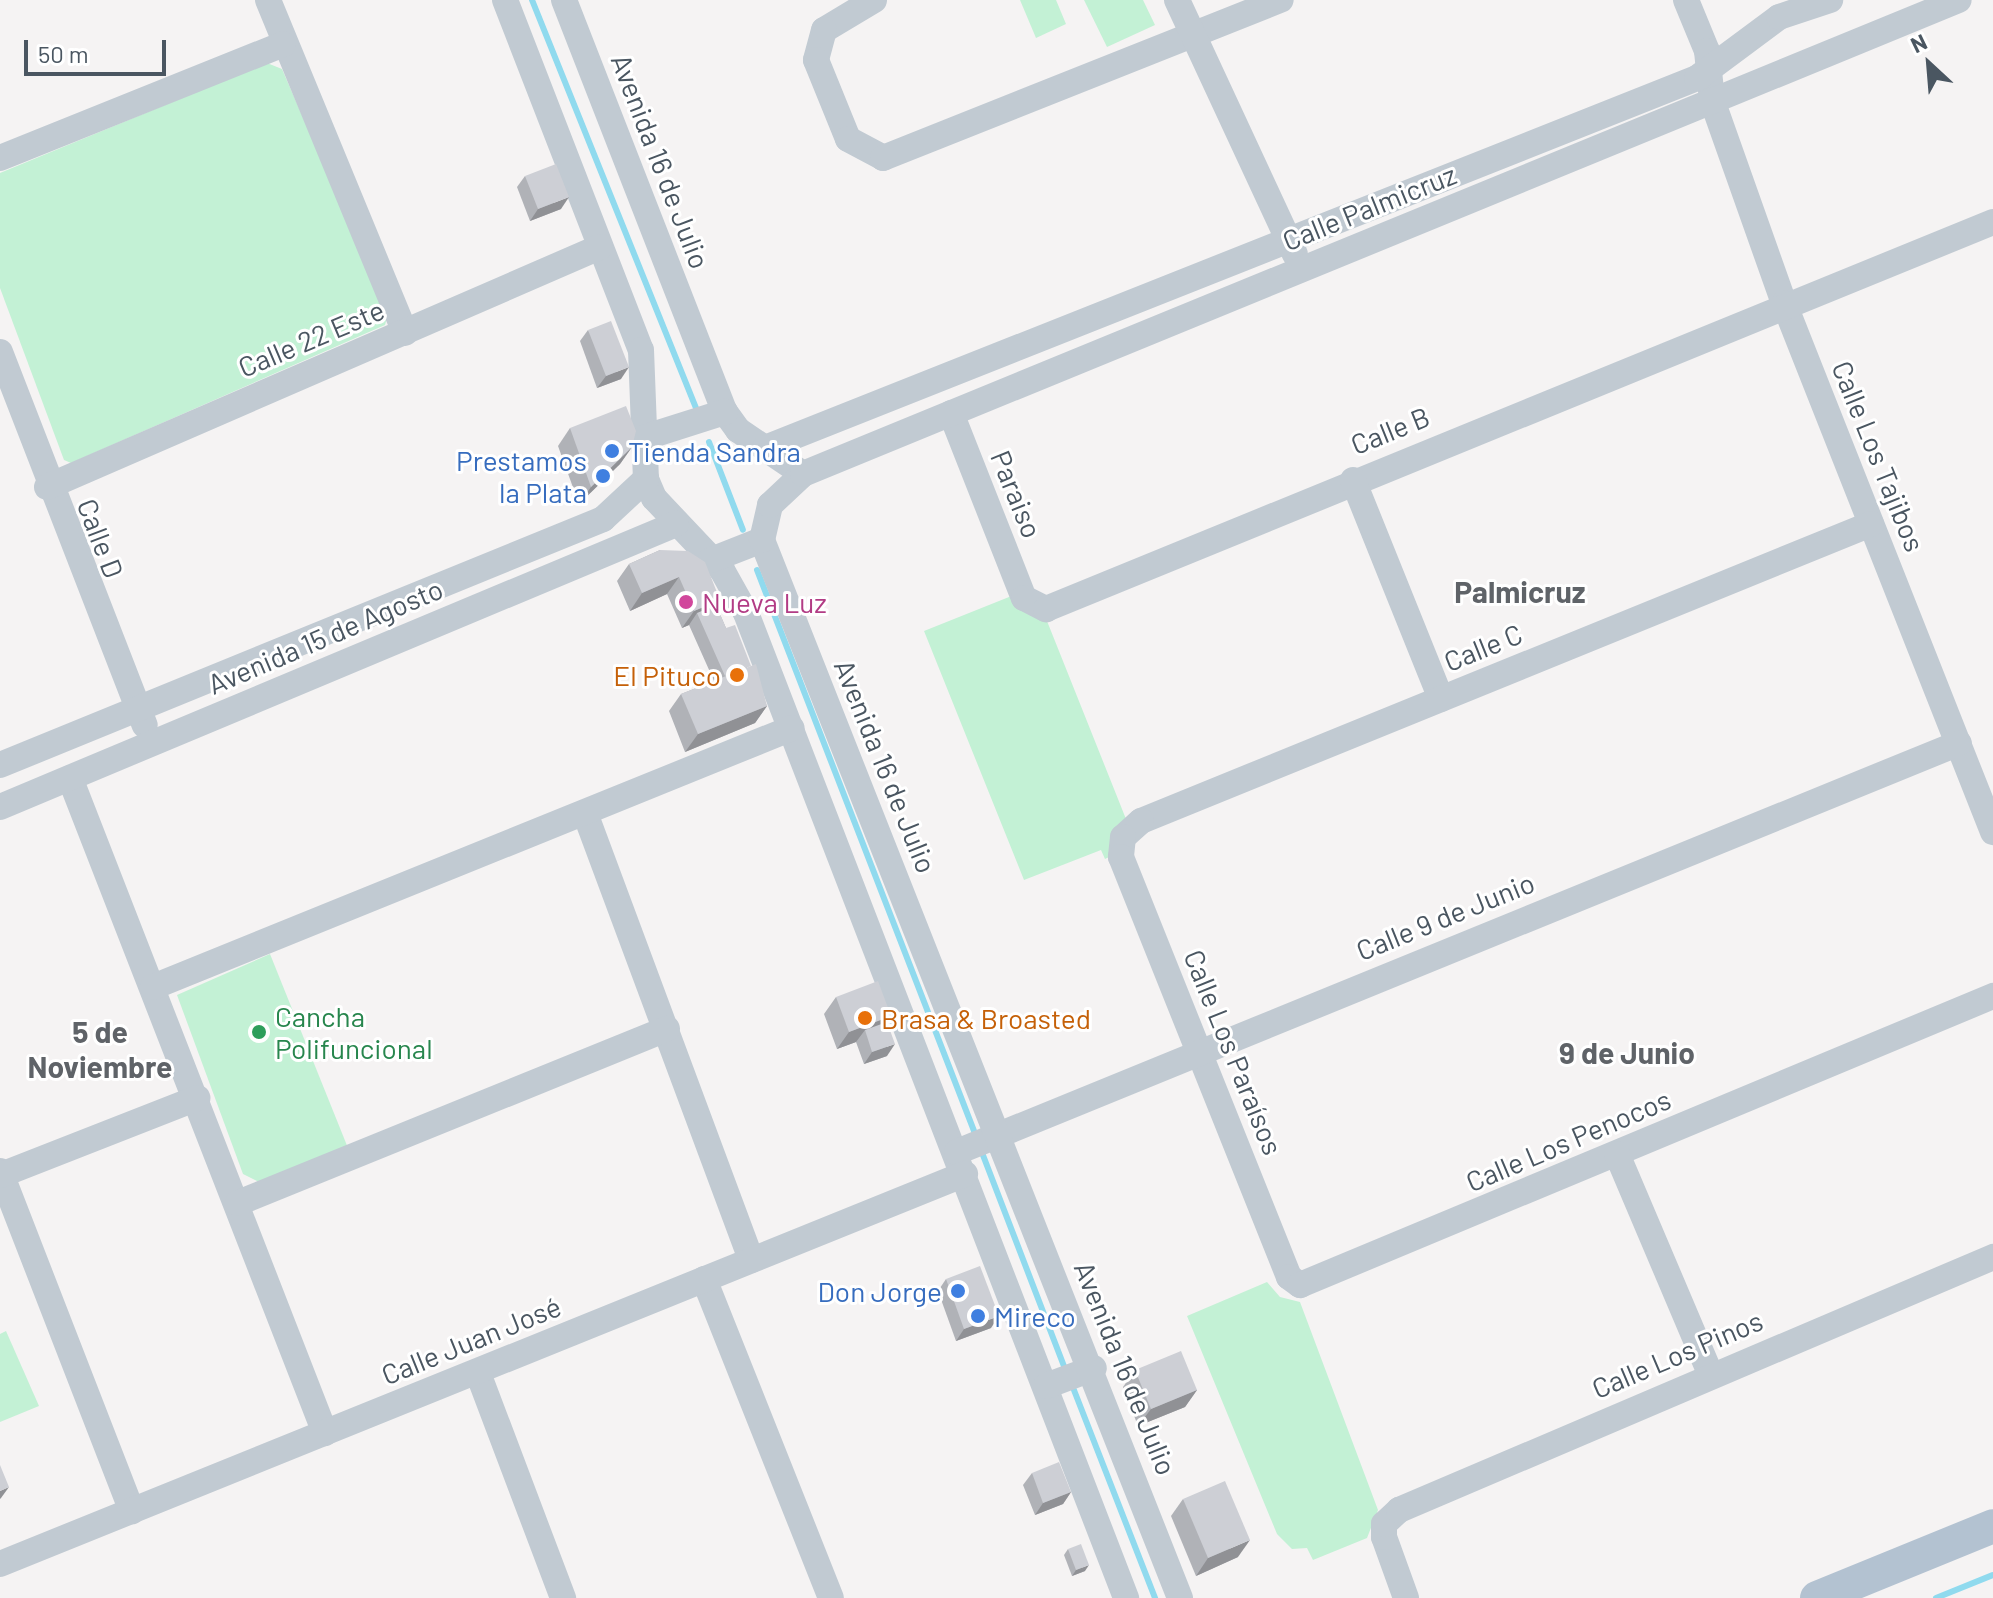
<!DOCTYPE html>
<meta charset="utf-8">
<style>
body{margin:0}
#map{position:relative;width:1993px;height:1598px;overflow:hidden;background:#f5f3f3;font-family:Barlow,sans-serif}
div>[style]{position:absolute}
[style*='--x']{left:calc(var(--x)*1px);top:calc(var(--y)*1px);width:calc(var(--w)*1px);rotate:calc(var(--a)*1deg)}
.green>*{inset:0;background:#c3f1d5}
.stream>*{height:6px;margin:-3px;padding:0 3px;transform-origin:3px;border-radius:3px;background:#90daee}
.minor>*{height:26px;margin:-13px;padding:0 13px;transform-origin:13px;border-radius:13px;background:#c1cad2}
.major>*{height:34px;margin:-17px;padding:0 17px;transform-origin:17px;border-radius:17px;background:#b3c2d1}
.wall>*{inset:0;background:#b0b2b7}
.shaded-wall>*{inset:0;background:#909195}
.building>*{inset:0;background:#cdcfd5}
.dots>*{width:22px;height:22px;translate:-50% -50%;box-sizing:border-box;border:4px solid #fff;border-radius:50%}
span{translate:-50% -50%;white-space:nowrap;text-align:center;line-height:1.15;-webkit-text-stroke:6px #fff;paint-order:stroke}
.street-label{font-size:28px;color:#4a5661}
.shop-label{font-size:28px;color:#366cbe}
.left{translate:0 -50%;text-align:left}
.right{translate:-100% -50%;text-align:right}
.hotel-label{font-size:28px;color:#b23c85}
.food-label{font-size:28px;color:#c56008}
.leisure-label{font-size:28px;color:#27864d}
.neighbourhood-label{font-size:30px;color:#5f6368;font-weight:700}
.north{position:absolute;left:1889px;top:24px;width:80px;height:80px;-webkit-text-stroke:6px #fff;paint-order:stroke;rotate:334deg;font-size:22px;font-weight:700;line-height:32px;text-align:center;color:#4a5661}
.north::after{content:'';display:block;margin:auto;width:28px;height:36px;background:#4a5661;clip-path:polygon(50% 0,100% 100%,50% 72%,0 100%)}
.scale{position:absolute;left:24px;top:40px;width:142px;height:36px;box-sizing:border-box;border:4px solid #4a5661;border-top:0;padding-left:10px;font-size:24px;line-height:28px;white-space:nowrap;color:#4a5661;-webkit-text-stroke:6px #fff;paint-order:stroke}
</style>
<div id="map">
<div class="green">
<div style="clip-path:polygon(1020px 0,1056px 0,1066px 24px,1036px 38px)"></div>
<div style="clip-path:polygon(1084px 0,1143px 0,1155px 25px,1107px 47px)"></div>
<div style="clip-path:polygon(267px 63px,282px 69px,388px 314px,385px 325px,71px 463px,64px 460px,0 288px,0 173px)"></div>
<div style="clip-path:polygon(1014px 595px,1045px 616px,1126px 819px,1115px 854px,1105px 859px,1101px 850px,1024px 880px,924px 631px)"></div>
<div style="clip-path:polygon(270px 954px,348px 1148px,261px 1183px,243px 1174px,177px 995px)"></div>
<div style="clip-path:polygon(1267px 1282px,1280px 1297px,1300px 1302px,1378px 1510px,1367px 1538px,1313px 1560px,1307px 1548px,1292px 1549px,1277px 1534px,1187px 1316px)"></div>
<div style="clip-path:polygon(6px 1331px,39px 1406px,0 1422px,0 1334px)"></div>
</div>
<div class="stream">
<div style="--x:532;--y:0;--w:439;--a:68.1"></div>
<div style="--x:709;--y:442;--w:94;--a:68.9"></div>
<div style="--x:757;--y:570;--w:607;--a:68.85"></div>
<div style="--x:981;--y:1150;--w:237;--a:69"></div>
<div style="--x:1072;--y:1385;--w:229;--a:68.7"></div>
<div style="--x:1936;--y:1598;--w:61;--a:-22"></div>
</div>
<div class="minor">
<div style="--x:268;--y:0;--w:360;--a:67.6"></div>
<div style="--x:505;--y:0;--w:375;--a:68.8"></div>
<div style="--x:641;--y:350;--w:129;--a:87.8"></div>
<div style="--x:646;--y:479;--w:21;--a:67"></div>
<div style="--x:654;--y:498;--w:99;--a:46.6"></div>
<div style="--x:722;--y:570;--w:49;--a:60.8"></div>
<div style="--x:746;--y:613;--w:1056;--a:68.9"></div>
<div style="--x:564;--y:0;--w:442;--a:68.7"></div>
<div style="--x:725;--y:412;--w:22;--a:54"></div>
<div style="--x:738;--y:430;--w:78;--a:34.1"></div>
<div style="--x:874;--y:0;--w:58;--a:149"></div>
<div style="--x:824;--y:30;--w:31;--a:105"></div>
<div style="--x:816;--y:60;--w:85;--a:67.9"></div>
<div style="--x:848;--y:139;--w:40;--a:28"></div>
<div style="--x:883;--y:158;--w:428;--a:-21.7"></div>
<div style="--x:1177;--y:0;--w:280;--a:65.1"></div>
<div style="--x:1686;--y:0;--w:55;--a:67.6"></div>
<div style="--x:1707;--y:51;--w:49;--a:84.2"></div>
<div style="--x:1712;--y:100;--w:215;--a:70.5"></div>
<div style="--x:1784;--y:303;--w:569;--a:68.44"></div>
<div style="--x:0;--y:158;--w:305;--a:-21.9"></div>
<div style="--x:0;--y:352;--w:400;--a:68.8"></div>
<div style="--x:951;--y:413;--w:199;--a:68.5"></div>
<div style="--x:1024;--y:598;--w:25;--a:27"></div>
<div style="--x:1046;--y:609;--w:1023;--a:-22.23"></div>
<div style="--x:646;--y:437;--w:83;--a:-17.6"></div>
<div style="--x:765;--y:448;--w:1003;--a:-21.65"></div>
<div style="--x:1697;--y:78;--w:102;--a:-36.6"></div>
<div style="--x:1779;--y:17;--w:54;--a:-18.4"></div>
<div style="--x:1353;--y:480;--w:236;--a:68.1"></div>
<div style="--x:47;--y:487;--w:603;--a:-23.46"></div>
<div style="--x:1871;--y:524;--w:788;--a:157.86"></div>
<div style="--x:1141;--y:821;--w:24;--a:138"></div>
<div style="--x:1123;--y:837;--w:20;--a:96"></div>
<div style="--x:1121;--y:857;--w:452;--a:68.2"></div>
<div style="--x:1289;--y:1277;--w:14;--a:36"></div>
<div style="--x:1300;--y:1285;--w:751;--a:-22.64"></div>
<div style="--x:711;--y:560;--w:55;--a:-21.4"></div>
<div style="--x:0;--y:765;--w:651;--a:-22.19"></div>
<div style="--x:603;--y:519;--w:59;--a:-42.9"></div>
<div style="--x:70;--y:778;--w:703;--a:68.73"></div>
<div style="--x:0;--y:807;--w:733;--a:-22.72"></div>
<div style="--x:585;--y:813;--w:477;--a:69.6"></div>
<div style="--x:153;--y:987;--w:689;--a:-22.06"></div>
<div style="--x:957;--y:1152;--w:1082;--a:-22.2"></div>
<div style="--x:1617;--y:1154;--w:238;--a:67"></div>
<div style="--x:0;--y:1171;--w:365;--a:68.8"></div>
<div style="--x:1;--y:1175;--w:211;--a:-21.4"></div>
<div style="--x:238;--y:1203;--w:463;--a:-22.1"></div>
<div style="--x:704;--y:1279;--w:343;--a:68.3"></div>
<div style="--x:478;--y:1373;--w:241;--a:69.3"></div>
<div style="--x:1046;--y:1386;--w:51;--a:-20.6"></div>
<div style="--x:0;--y:1564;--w:1041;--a:-22.01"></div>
<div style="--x:1180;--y:1598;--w:1138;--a:-111.56"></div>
<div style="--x:762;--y:540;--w:36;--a:-77"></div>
<div style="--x:770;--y:505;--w:45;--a:-43.2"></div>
<div style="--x:803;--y:474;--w:1249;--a:-22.3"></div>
<div style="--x:1406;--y:1598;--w:65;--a:-109.8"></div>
<div style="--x:1384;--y:1537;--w:13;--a:-90"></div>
<div style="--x:1384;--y:1524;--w:21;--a:-43"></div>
<div style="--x:1399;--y:1510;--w:646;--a:-23.07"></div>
</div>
<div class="major">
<div style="--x:1817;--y:1598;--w:190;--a:-22.2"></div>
</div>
<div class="wall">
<div style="clip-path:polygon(525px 176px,561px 209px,530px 221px,517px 187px)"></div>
<div style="clip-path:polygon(588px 330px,621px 379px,597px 388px,580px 341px)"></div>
<div style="clip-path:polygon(570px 428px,632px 447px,620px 464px,579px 504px,558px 446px)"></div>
<div style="clip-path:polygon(660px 550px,720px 600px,716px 605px,726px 628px,767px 706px,755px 723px,685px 752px,669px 711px,681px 694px,714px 681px,689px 625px,682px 628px,667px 594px,630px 611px,617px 581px,629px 564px)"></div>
<div style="clip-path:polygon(836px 997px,887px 1022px,887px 1056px,864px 1064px,856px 1042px,837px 1049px,824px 1014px)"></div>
<div style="clip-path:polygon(946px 1279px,991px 1328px,956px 1341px,938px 1291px)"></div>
<div style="clip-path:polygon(1135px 1370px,1197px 1390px,1185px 1407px,1138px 1426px,1123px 1387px)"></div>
<div style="clip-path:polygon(1032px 1473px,1071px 1492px,1063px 1504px,1035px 1515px,1023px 1485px)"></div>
<div style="clip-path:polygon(1183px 1499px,1238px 1557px,1196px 1576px,1171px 1516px)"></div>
<div style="clip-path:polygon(1068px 1549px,1085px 1571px,1072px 1576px,1064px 1555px)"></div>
</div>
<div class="shaded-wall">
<div style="clip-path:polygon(569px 197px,561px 209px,530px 221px,538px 209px)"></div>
<div style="clip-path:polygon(629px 367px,621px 379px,597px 388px,606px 376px)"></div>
<div style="clip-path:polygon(632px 447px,620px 464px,579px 504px,591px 487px)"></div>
<div style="clip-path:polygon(679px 577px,667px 594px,630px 611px,642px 593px)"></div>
<div style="clip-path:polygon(720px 600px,708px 617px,697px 613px,689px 625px,682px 628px,694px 611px)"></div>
<div style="clip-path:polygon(767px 706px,755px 723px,685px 752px,698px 734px)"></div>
<div style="clip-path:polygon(891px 1016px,879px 1034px,865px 1030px,856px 1042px,837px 1049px,849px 1032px)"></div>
<div style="clip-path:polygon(895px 1044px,887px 1056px,864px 1064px,872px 1052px)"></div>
<div style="clip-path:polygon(999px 1316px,991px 1328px,956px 1341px,964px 1329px)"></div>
<div style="clip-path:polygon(1197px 1390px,1185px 1407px,1138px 1426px,1151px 1409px)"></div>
<div style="clip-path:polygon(9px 1487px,1px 1498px,0 1499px,0 1491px)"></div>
<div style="clip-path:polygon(1071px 1492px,1063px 1504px,1035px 1515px,1043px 1503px)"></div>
<div style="clip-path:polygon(1250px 1540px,1238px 1557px,1196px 1576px,1208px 1558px)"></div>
<div style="clip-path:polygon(1089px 1565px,1085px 1571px,1072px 1576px,1076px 1570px)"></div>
</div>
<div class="building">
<div style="clip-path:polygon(556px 164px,569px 197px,538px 209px,525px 176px)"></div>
<div style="clip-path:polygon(611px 321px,629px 367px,606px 376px,588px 330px)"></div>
<div style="clip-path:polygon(626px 406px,636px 431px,632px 447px,591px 487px,570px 428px)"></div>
<div style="clip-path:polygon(660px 550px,688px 551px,705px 562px,720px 600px,694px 611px,679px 577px,642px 593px,629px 564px)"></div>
<div style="clip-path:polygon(716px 605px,726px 628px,735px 625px,751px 666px,725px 676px,697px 613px)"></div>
<div style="clip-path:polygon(756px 664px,767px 706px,698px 734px,681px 694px)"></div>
<div style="clip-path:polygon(878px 981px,891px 1016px,849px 1032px,836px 997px)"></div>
<div style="clip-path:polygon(887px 1022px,895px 1044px,872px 1052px,865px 1030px)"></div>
<div style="clip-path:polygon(980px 1266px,999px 1316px,964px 1329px,946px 1279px)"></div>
<div style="clip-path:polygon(1181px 1351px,1197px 1390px,1151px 1409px,1135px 1370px)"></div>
<div style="clip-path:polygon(1059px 1462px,1071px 1492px,1043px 1503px,1032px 1473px)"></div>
<div style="clip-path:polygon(0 1465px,9px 1487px,0 1491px)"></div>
<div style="clip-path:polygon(1225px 1481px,1250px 1540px,1208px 1558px,1183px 1499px)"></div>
<div style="clip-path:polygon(1081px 1544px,1089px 1565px,1076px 1570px,1068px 1549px)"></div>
</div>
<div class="dots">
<div style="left:612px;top:451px;background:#3f7fe0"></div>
<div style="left:603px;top:476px;background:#3f7fe0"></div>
<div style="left:686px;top:602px;background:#d1479c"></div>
<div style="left:737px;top:675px;background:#e8710a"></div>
<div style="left:865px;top:1018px;background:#e8710a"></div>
<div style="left:259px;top:1032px;background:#2e9e5b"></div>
<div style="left:958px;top:1291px;background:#3f7fe0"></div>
<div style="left:978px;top:1316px;background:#3f7fe0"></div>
</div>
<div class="street-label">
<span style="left:661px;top:161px;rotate:69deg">Avenida 16 de Julio</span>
<span style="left:1369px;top:207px;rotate:-22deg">Calle Palmicruz</span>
<span style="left:311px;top:338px;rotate:-23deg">Calle 22 Este</span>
<span style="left:1390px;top:430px;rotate:-22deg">Calle B</span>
<span style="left:1879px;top:456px;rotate:68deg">Calle Los Tajibos</span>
<span style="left:1017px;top:494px;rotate:68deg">Paraiso</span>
<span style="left:101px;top:538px;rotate:69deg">Calle D</span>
<span style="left:325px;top:636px;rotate:-23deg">Avenida 15 de Agosto</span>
<span style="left:1483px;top:647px;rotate:-22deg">Calle C</span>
<span style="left:886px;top:766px;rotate:68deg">Avenida 16 de Julio</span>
<span style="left:1445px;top:916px;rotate:-22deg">Calle 9 de Junio</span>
<span style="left:1234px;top:1052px;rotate:68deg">Calle Los Paraísos</span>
<span style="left:1568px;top:1140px;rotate:-23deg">Calle Los Penocos</span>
<span style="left:471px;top:1340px;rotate:-22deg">Calle Juan José</span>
<span style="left:1677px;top:1354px;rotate:-23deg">Calle Los Pinos</span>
<span style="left:1126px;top:1368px;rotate:68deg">Avenida 16 de Julio</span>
</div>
<div class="shop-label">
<span class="left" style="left:628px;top:451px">Tienda Sandra</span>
<span class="right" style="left:587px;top:476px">Prestamos<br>la Plata</span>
<span class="right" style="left:942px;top:1291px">Don Jorge</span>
<span class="left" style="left:994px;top:1316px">Mireco</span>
</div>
<div class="hotel-label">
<span class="left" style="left:702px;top:602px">Nueva Luz</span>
</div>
<div class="food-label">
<span class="right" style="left:721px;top:675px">El Pituco</span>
<span class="left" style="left:881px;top:1018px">Brasa &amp; Broasted</span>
</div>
<div class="leisure-label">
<span class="left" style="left:275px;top:1032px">Cancha<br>Polifuncional</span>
</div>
<div class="neighbourhood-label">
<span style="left:1520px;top:591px">Palmicruz</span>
<span style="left:100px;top:1048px">5 de<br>Noviembre</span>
<span style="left:1627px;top:1052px">9 de Junio</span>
</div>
<div class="north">N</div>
<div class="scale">50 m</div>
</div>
